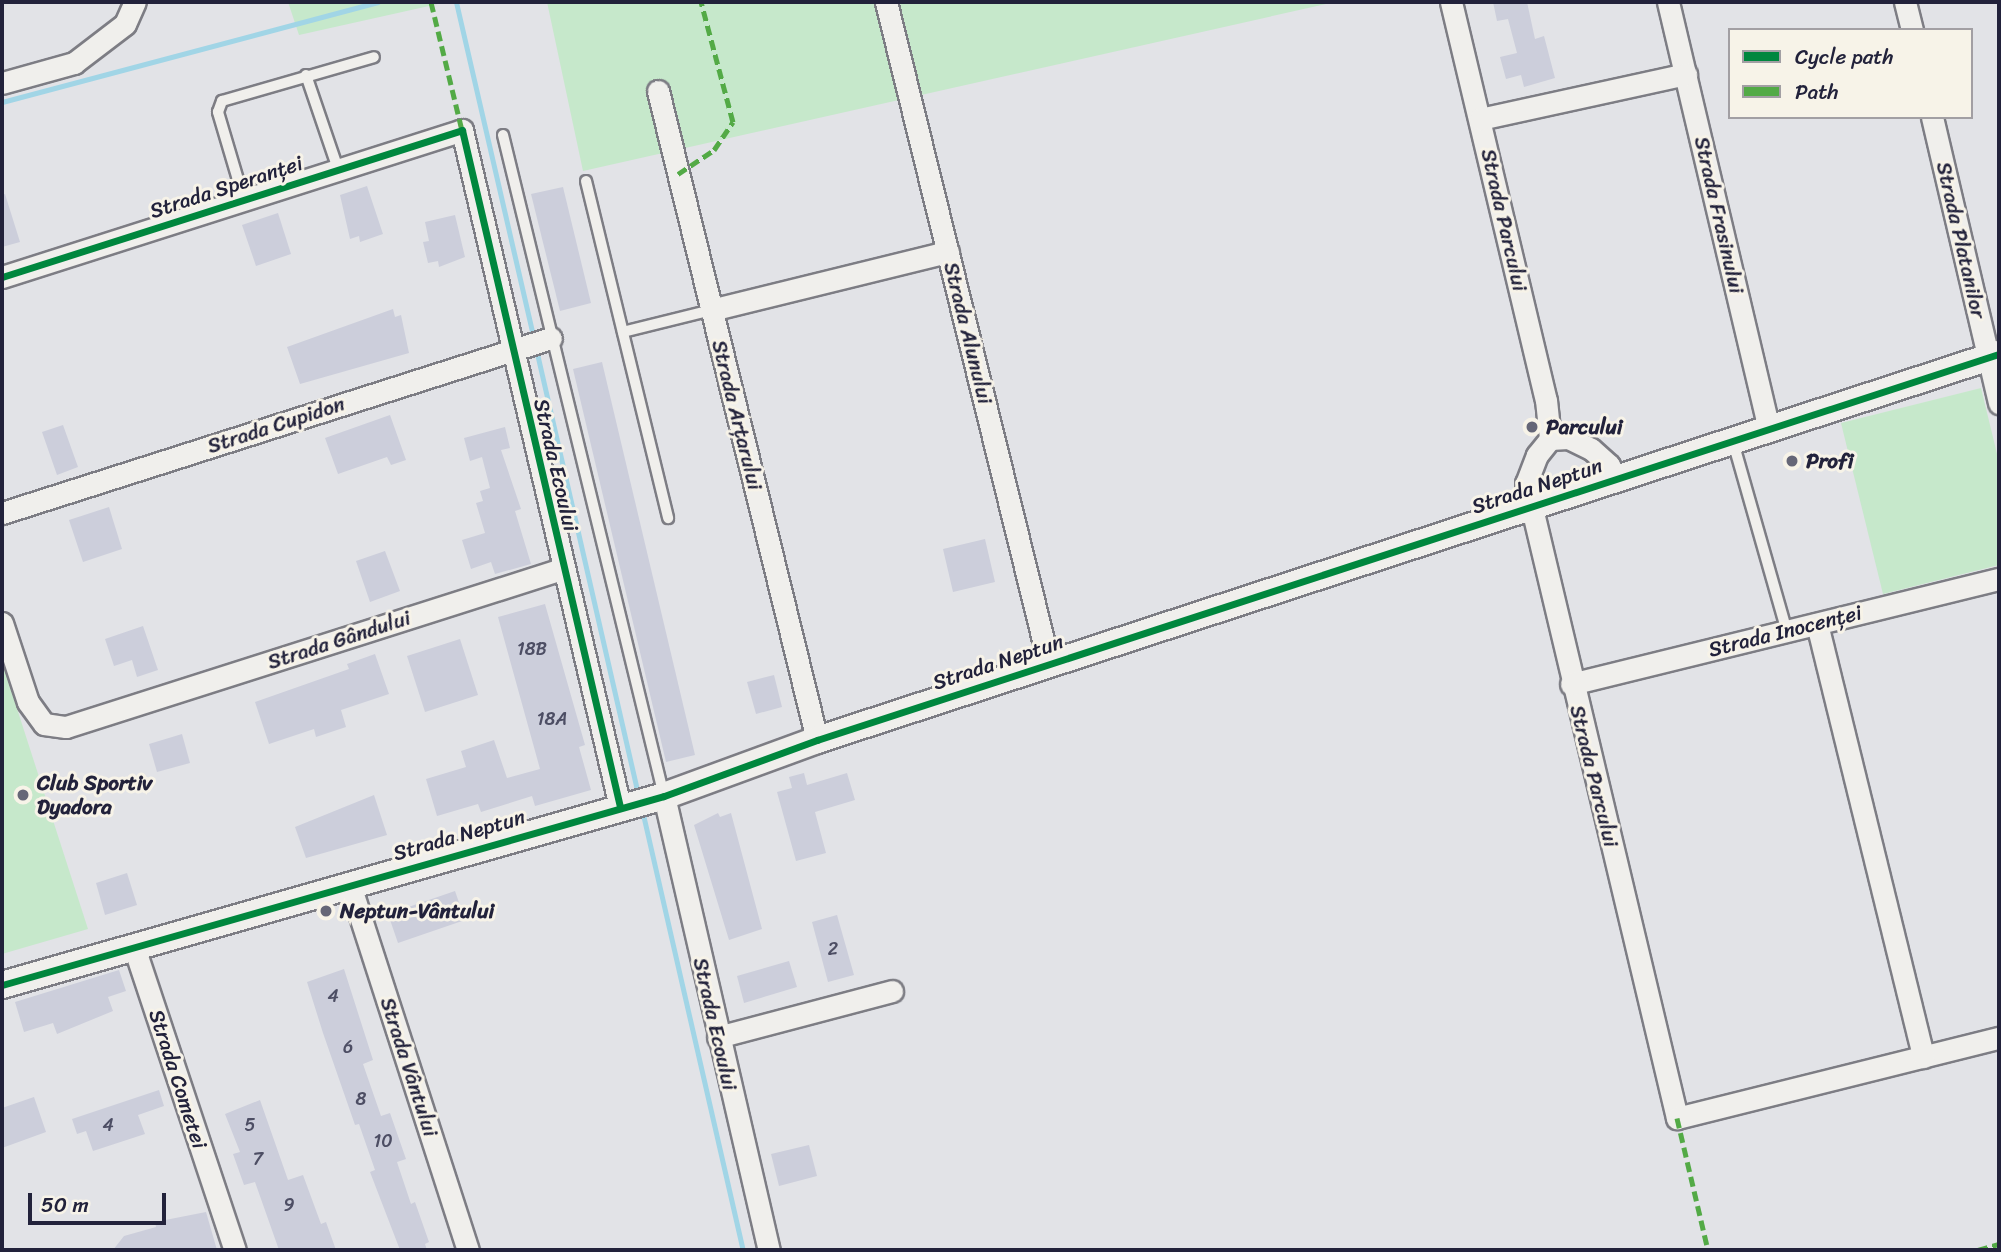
<!DOCTYPE html>
<meta charset="utf-8">
<style>
body{margin:0}
#map{position:relative;width:2001px;height:1252px;overflow:hidden;background:#e2e3e7;font-family:Sriracha,sans-serif}
div>[style]{position:absolute}
[style*='--x']{left:calc(var(--x)*1px);top:calc(var(--y)*1px);width:calc(var(--w)*1px);rotate:calc(var(--a)*1deg)}
.green>*{inset:0;background:#c6e8cb}
.stream>*{height:5px;margin:-2.5px;padding:0 2.5px;transform-origin:2.5px;border-radius:2.5px;background:#a1d5e6}
.building>*{inset:0;background:#cccedb}
.roads{filter:drop-shadow(2px 0 #7d7d84) drop-shadow(-2px 0 #7d7d84) drop-shadow(0 2px #7d7d84) drop-shadow(0 -2px #7d7d84)}
.service>*{height:10px;margin:-5px;padding:0 5px;transform-origin:5px;border-radius:5px;background:#f0efec}
.minor>*{height:21px;margin:-10.5px;padding:0 10.5px;transform-origin:10.5px;border-radius:10.5px;background:#f0efec}
.tertiary>*{height:26px;margin:-13px;padding:0 13px;transform-origin:13px;border-radius:13px;background:#f0efec}
.quiet>*{height:5px;margin-top:-2.5px;transform-origin:0;background:repeating-linear-gradient(90deg,#53aa46 0 10px,transparent 0 15px)}
.cycleway>*{height:7px;margin:-3.5px;padding:0 3.5px;transform-origin:3.5px;border-radius:3.5px;background:#00873e}
.dots>*{width:19px;height:19px;translate:-50% -50%;box-sizing:border-box;border:4px solid #f7f3e8;border-radius:50%}
span{translate:-50% -50%;white-space:nowrap;text-align:center;line-height:1.15;-webkit-text-stroke:6px #f7f3e8;paint-order:stroke}
.number-label{font-size:18px;color:#4d4e64}
.number-label span{-webkit-text-stroke-width:0}
.street-label{font-size:21px;color:#22223b}
.poi-label{font-size:21px;color:#22223b;font-weight:700}
.left{translate:0 -50%;text-align:left}
.frame{position:absolute;inset:0;border:4px solid #22223b;pointer-events:none}
.legend{position:absolute;left:1728px;top:28px;width:245px;height:91px;box-sizing:border-box;background:#f7f3e8;border:2px solid #a29fa3;margin:0;padding:9px 12px;list-style:none;font-size:21px;color:#22223b}
.legend li{display:flex;align-items:center;gap:14px;height:35px}
.legend b{width:35px;border:2px solid #a29fa3}
.scale{position:absolute;left:28px;top:1193px;width:138px;height:32px;box-sizing:border-box;border:4px solid #22223b;border-top:0;padding-left:9px;font-size:21px;line-height:24px;white-space:nowrap;color:#22223b;-webkit-text-stroke:5px #f7f3e8;paint-order:stroke}
</style>
<div id="map">
<div class="green">
<div style="clip-path:polygon(288px 2px,447px 2px,299px 35px)"></div>
<div style="clip-path:polygon(547px 2px,1326px 2px,1326px 4px,583px 171px)"></div>
<div style="clip-path:polygon(1981px 388px,1999px 462px,1999px 565px,1883px 594px,1841px 423px)"></div>
<div style="clip-path:polygon(2px 662px,88px 929px,2px 954px)"></div>
</div>
<div class="stream">
<div style="--x:456;--y:2;--w:347;--a:77"></div>
<div style="--x:2;--y:102;--w:389;--a:-14.9"></div>
<div style="--x:536;--y:349;--w:460;--a:77.1"></div>
<div style="--x:642;--y:810;--w:451;--a:77.1"></div>
</div>
<div class="building">
<div style="clip-path:polygon(1493px 2px,1527px 2px,1535px 39px,1544px 36px,1555px 78px,1524px 87px,1521px 75px,1506px 79px,1500px 57px,1517px 53px,1508px 19px,1497px 21px)"></div>
<div style="clip-path:polygon(367px 186px,383px 234px,360px 242px,359px 236px,350px 239px,340px 195px)"></div>
<div style="clip-path:polygon(563px 187px,591px 303px,560px 311px,531px 194px)"></div>
<div style="clip-path:polygon(5px 194px,20px 242px,2px 247px,2px 195px)"></div>
<div style="clip-path:polygon(278px 213px,291px 254px,256px 266px,242px 225px)"></div>
<div style="clip-path:polygon(455px 215px,465px 257px,439px 267px,438px 261px,428px 263px,423px 242px,429px 241px,425px 222px)"></div>
<div style="clip-path:polygon(393px 309px,395px 317px,401px 315px,409px 353px,300px 384px,287px 347px)"></div>
<div style="clip-path:polygon(602px 362px,695px 755px,666px 762px,573px 369px)"></div>
<div style="clip-path:polygon(390px 415px,406px 460px,391px 465px,387px 457px,338px 474px,325px 438px)"></div>
<div style="clip-path:polygon(63px 425px,78px 467px,57px 475px,42px 432px)"></div>
<div style="clip-path:polygon(505px 427px,510px 448px,501px 450px,521px 509px,515px 511px,531px 564px,495px 574px,491px 562px,471px 569px,462px 540px,485px 533px,476px 503px,483px 501px,480px 491px,490px 488px,482px 457px,470px 461px,464px 438px)"></div>
<div style="clip-path:polygon(109px 507px,122px 549px,83px 562px,69px 520px)"></div>
<div style="clip-path:polygon(985px 539px,995px 582px,953px 592px,943px 549px)"></div>
<div style="clip-path:polygon(385px 551px,400px 591px,370px 602px,356px 561px)"></div>
<div style="clip-path:polygon(545px 604px,585px 745px,579px 747px,591px 790px,535px 806px,532px 796px,481px 812px,478px 804px,437px 816px,426px 779px,466px 767px,461px 751px,494px 740px,507px 778px,540px 769px,498px 617px)"></div>
<div style="clip-path:polygon(143px 626px,158px 670px,137px 677px,132px 660px,114px 666px,105px 639px)"></div>
<div style="clip-path:polygon(460px 639px,478px 695px,425px 712px,407px 656px)"></div>
<div style="clip-path:polygon(375px 654px,389px 694px,341px 710px,346px 727px,316px 737px,314px 729px,269px 744px,255px 702px,349px 669px,347px 664px)"></div>
<div style="clip-path:polygon(774px 675px,782px 707px,756px 714px,747px 682px)"></div>
<div style="clip-path:polygon(182px 734px,190px 763px,157px 772px,149px 744px)"></div>
<div style="clip-path:polygon(804px 773px,807px 785px,847px 773px,855px 800px,815px 812px,826px 853px,796px 861px,777px 792px,792px 788px,789px 777px)"></div>
<div style="clip-path:polygon(374px 795px,387px 835px,306px 858px,295px 827px)"></div>
<div style="clip-path:polygon(718px 813px,720px 817px,731px 813px,762px 929px,729px 940px,694px 825px)"></div>
<div style="clip-path:polygon(127px 873px,137px 905px,105px 915px,96px 883px)"></div>
<div style="clip-path:polygon(455px 891px,465px 920px,398px 943px,388px 914px)"></div>
<div style="clip-path:polygon(837px 915px,854px 975px,828px 982px,812px 922px)"></div>
<div style="clip-path:polygon(789px 961px,797px 987px,744px 1003px,737px 976px)"></div>
<div style="clip-path:polygon(344px 969px,373px 1060px,363px 1064px,381px 1116px,390px 1113px,406px 1159px,397px 1162px,411px 1204px,415px 1202px,429px 1242px,425px 1244px,427px 1250px,400px 1250px,370px 1172px,375px 1170px,359px 1124px,355px 1125px,323px 1033px,307px 982px)"></div>
<div style="clip-path:polygon(119px 970px,126px 991px,108px 997px,113px 1011px,57px 1034px,53px 1023px,24px 1032px,15px 1002px)"></div>
<div style="clip-path:polygon(159px 1090px,164px 1106px,138px 1115px,145px 1134px,93px 1151px,86px 1131px,77px 1134px,72px 1119px)"></div>
<div style="clip-path:polygon(34px 1097px,46px 1132px,2px 1148px,2px 1108px)"></div>
<div style="clip-path:polygon(260px 1100px,288px 1180px,303px 1175px,321px 1224px,326px 1222px,336px 1250px,279px 1250px,255px 1182px,244px 1185px,233px 1154px,240px 1152px,225px 1114px)"></div>
<div style="clip-path:polygon(809px 1145px,817px 1176px,779px 1186px,771px 1154px)"></div>
<div style="clip-path:polygon(206px 1212px,217px 1250px,113px 1250px,124px 1236px,156px 1227px,155px 1222px)"></div>
</div>
<div class="roads">
<div class="service">
<div style="--x:306;--y:75;--w:99;--a:71.2"></div>
<div style="--x:503;--y:135;--w:680;--a:76.31"></div>
<div style="--x:586;--y:181;--w:347;--a:76.3"></div>
<div style="--x:244;--y:200;--w:92;--a:-106.5"></div>
<div style="--x:218;--y:112;--w:12;--a:-70"></div>
<div style="--x:222;--y:101;--w:158;--a:-16.1"></div>
<div style="--x:623;--y:332;--w:91;--a:-14"></div>
<div style="--x:1733;--y:442;--w:197;--a:74.1"></div>
</div>
<div class="minor">
<div style="--x:886;--y:2;--w:682;--a:76.17"></div>
<div style="--x:1451;--y:2;--w:409;--a:76.6"></div>
<div style="--x:1546;--y:400;--w:39;--a:84"></div>
<div style="--x:1668;--y:2;--w:439;--a:76.7"></div>
<div style="--x:1905;--y:2;--w:29;--a:76"></div>
<div style="--x:2;--y:83;--w:75;--a:-15.5"></div>
<div style="--x:74;--y:63;--w:64;--a:-37.4"></div>
<div style="--x:125;--y:24;--w:24;--a:-66"></div>
<div style="--x:658;--y:91;--w:668;--a:76.23"></div>
<div style="--x:1932;--y:117;--w:294;--a:76.8"></div>
<div style="--x:1480;--y:119;--w:211;--a:-12.3"></div>
<div style="--x:2;--y:277;--w:483;--a:-17.7"></div>
<div style="--x:462;--y:130;--w:695;--a:76.86"></div>
<div style="--x:711;--y:310;--w:244;--a:-13.8"></div>
<div style="--x:1616;--y:479;--w:16;--a:-117"></div>
<div style="--x:1609;--y:465;--w:24;--a:-138"></div>
<div style="--x:1591;--y:449;--w:25;--a:-154"></div>
<div style="--x:1568;--y:438;--w:18;--a:177"></div>
<div style="--x:1550;--y:439;--w:21;--a:129"></div>
<div style="--x:1537;--y:455;--w:30;--a:111"></div>
<div style="--x:1526;--y:483;--w:653;--a:76.62"></div>
<div style="--x:1677;--y:1118;--w:332;--a:-14"></div>
<div style="--x:2;--y:513;--w:576;--a:-17.68"></div>
<div style="--x:2;--y:623;--w:83;--a:71.8"></div>
<div style="--x:28;--y:702;--w:27;--a:54"></div>
<div style="--x:44;--y:724;--w:22;--a:8"></div>
<div style="--x:66;--y:727;--w:521;--a:-17.67"></div>
<div style="--x:1817;--y:624;--w:446;--a:76.2"></div>
<div style="--x:1571;--y:684;--w:441;--a:-13.8"></div>
<div style="--x:664;--y:796;--w:466;--a:77"></div>
<div style="--x:350;--y:885;--w:384;--a:72.1"></div>
<div style="--x:134;--y:947;--w:319;--a:71.6"></div>
<div style="--x:718;--y:1037;--w:180;--a:-14.8"></div>
</div>
<div class="tertiary">
<div style="--x:2;--y:985;--w:688;--a:-15.93"></div>
<div style="--x:664;--y:796;--w:163;--a:-20.1"></div>
<div style="--x:817;--y:740;--w:1243;--a:-18.09"></div>
</div>
</div>
<div class="quiet">
<div style="--x:431;--y:2;--w:132;--a:76.4"></div>
<div style="--x:678;--y:174;--w:43;--a:-33.7"></div>
<div style="--x:714;--y:150;--w:34;--a:-56"></div>
<div style="--x:733;--y:122;--w:124;--a:-104.9"></div>
<div style="--x:1677;--y:1118;--w:136;--a:76.8"></div>
<div style="--x:1978;--y:1250;--w:22;--a:-16"></div>
</div>
<div class="cycleway">
<div style="--x:2;--y:277;--w:483;--a:-17.7"></div>
<div style="--x:462;--y:130;--w:695;--a:76.86"></div>
<div style="--x:2;--y:985;--w:688;--a:-15.93"></div>
<div style="--x:664;--y:796;--w:163;--a:-20.1"></div>
<div style="--x:817;--y:740;--w:1243;--a:-18.09"></div>
</div>
<div class="dots">
<div style="left:1532px;top:427px;background:#656677"></div>
<div style="left:1792px;top:461px;background:#656677"></div>
<div style="left:23px;top:795px;background:#656677"></div>
<div style="left:326px;top:911px;background:#656677"></div>
</div>
<div class="number-label">
<span style="left:532px;top:649px">18B</span>
<span style="left:552px;top:719px">18A</span>
<span style="left:833px;top:949px">2</span>
<span style="left:333px;top:996px">4</span>
<span style="left:348px;top:1047px">6</span>
<span style="left:361px;top:1099px">8</span>
<span style="left:108px;top:1125px">4</span>
<span style="left:250px;top:1125px">5</span>
<span style="left:383px;top:1141px">10</span>
<span style="left:258px;top:1159px">7</span>
<span style="left:289px;top:1205px">9</span>
</div>
<div class="street-label">
<span style="left:226px;top:187px;rotate:-18deg">Strada Speranței</span>
<span style="left:1719px;top:215px;rotate:77deg">Strada Frasinului</span>
<span style="left:1504px;top:220px;rotate:77deg">Strada Parcului</span>
<span style="left:1961px;top:240px;rotate:77deg">Strada Platanilor</span>
<span style="left:968px;top:333px;rotate:76deg">Strada Alunului</span>
<span style="left:737px;top:415px;rotate:76deg">Strada Arțarului</span>
<span style="left:276px;top:425px;rotate:-18deg">Strada Cupidon</span>
<span style="left:556px;top:465px;rotate:77deg">Strada Ecoului</span>
<span style="left:1537px;top:486px;rotate:-18deg">Strada Neptun</span>
<span style="left:1785px;top:631px;rotate:-14deg">Strada Inocenței</span>
<span style="left:339px;top:640px;rotate:-18deg">Strada Gândului</span>
<span style="left:998px;top:662px;rotate:-18deg">Strada Neptun</span>
<span style="left:1594px;top:776px;rotate:76deg">Strada Parcului</span>
<span style="left:459px;top:835px;rotate:-16deg">Strada Neptun</span>
<span style="left:715px;top:1024px;rotate:77deg">Strada Ecoului</span>
<span style="left:409px;top:1067px;rotate:72deg">Strada Vântului</span>
<span style="left:178px;top:1079px;rotate:72deg">Strada Cometei</span>
</div>
<div class="poi-label">
<span class="left" style="left:1546px;top:427px">Parcului</span>
<span class="left" style="left:1806px;top:461px">Profi</span>
<span class="left" style="left:37px;top:795px">Club Sportiv<br>Dyadora</span>
<span class="left" style="left:340px;top:911px">Neptun-Vântului</span>
</div>
<div class="frame"></div>
<ul class="legend">
<li><b style="height:9px;background:#00873e"></b>Cycle path</li>
<li><b style="height:9px;background:#53aa46"></b>Path</li>
</ul>
<div class="scale">50 m</div>
</div>
